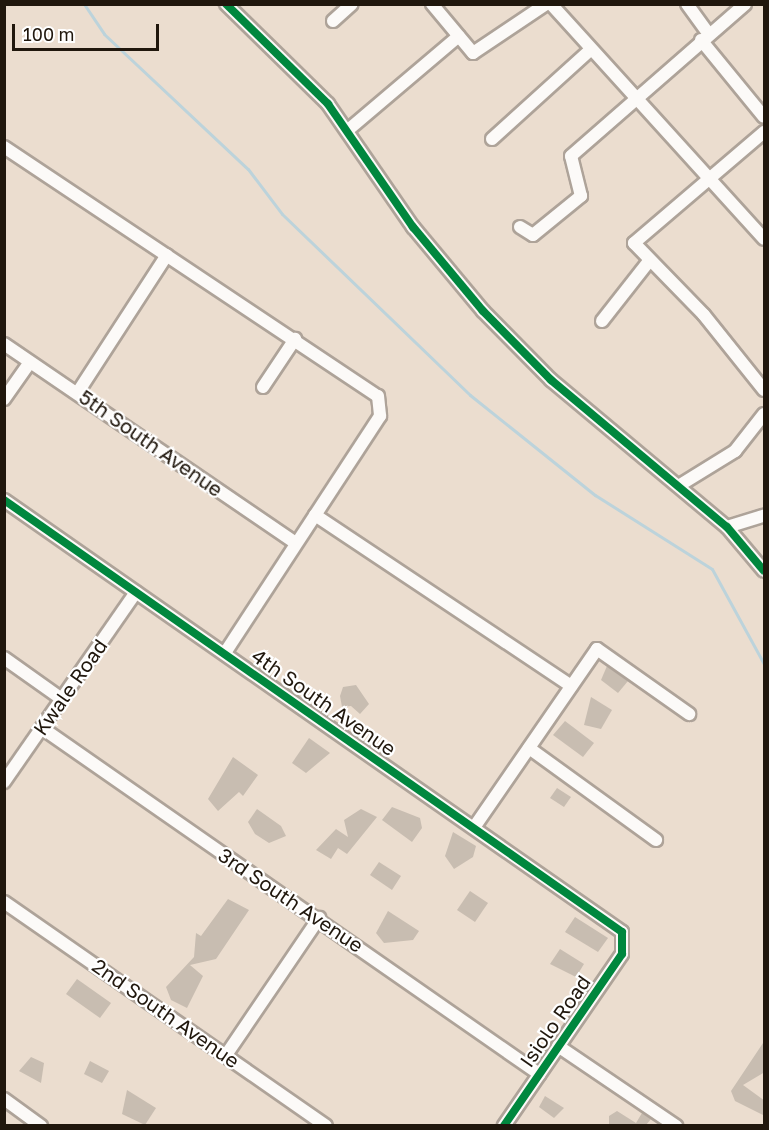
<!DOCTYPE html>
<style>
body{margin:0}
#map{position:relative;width:769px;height:1130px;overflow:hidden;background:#ebddcf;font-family:"Golos Text",sans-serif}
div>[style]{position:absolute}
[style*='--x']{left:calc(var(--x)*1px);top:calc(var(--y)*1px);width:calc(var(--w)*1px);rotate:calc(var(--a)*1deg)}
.stream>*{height:3px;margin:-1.5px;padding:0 1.5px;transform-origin:1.5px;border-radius:1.5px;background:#bcd3db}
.building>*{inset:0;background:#c8bdb1}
.roads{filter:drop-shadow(2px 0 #aea399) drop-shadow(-2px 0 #aea399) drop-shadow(0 2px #aea399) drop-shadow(0 -2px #aea399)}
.minor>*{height:12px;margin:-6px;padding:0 6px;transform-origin:6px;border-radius:6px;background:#fcfaf8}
.cycleway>*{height:8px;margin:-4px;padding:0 4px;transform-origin:4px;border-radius:4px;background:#00873e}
span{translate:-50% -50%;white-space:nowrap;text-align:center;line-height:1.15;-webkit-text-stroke:4.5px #fff;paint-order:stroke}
.street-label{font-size:20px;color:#20170d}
.frame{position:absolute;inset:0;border:6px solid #20170d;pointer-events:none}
.scale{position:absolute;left:12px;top:24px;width:147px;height:27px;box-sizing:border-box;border:3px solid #20170d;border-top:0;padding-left:8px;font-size:18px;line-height:21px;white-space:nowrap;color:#20170d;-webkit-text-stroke:4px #fff;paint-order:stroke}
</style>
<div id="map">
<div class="stream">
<div style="--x:84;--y:4;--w:36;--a:56"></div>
<div style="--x:104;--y:34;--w:197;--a:43.2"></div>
<div style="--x:248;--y:169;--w:56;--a:52.9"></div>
<div style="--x:282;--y:214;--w:261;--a:43.9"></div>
<div style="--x:470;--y:395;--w:160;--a:38.7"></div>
<div style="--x:595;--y:495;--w:138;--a:32.3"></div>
<div style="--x:712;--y:569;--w:108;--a:61.3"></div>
</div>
<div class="building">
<div style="clip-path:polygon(607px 666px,628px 681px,618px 693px,601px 680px)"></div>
<div style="clip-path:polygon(356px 685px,369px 704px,360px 714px,351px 706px,342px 707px,340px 696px,343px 687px)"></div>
<div style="clip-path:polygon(591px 697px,612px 710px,601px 729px,584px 725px)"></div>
<div style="clip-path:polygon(565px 721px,594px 743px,583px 757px,553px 735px)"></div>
<div style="clip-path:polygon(309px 738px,330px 753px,306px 773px,292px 763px)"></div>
<div style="clip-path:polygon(233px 757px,258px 775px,243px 796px,239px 792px,218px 811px,208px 799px)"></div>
<div style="clip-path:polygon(557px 788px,571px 797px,564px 807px,550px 798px)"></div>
<div style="clip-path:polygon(392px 807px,420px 818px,422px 828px,412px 842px,382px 820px)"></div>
<div style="clip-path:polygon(257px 809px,281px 826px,286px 836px,269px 843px,255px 834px,248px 822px)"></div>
<div style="clip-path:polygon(361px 809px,377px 817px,347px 854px,338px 848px,331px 859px,316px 850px,336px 829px,348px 837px,344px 820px)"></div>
<div style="clip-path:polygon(453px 832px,476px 846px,473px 857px,454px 869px,445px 856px)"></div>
<div style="clip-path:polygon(379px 862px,401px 876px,392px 890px,370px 875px)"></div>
<div style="clip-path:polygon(470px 891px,488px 903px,475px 922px,457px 910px)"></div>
<div style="clip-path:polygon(228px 899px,249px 910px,216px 959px,190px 965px,203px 976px,187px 1008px,171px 1000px,166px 987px,194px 957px,196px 933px,201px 936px)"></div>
<div style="clip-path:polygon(388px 911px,419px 931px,413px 940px,384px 943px,376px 933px)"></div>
<div style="clip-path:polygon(575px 917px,608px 938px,598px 952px,565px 932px)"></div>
<div style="clip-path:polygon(560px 949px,584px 964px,576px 977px,550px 964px)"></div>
<div style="clip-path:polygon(77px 979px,111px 1003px,100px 1018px,66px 994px)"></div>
<div style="clip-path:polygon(765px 1040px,765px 1072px,743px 1085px,765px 1101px,765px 1116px,735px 1101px,731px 1091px)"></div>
<div style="clip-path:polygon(31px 1057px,44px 1063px,41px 1083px,19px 1071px)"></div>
<div style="clip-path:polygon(90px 1061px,109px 1071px,102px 1083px,84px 1074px)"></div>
<div style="clip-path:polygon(127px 1090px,156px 1108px,145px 1125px,122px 1114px)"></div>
<div style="clip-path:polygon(545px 1096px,564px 1108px,554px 1118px,539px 1107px)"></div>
<div style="clip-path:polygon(617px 1111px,636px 1123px,642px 1113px,651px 1119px,646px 1125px,609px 1125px,609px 1116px)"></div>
</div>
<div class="roads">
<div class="minor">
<div style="--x:226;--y:4;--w:143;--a:44.4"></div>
<div style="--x:328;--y:104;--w:150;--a:55.4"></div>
<div style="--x:413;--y:227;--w:109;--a:50.2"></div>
<div style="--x:483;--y:311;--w:97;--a:45.4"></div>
<div style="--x:551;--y:380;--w:229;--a:39.9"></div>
<div style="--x:727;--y:527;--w:57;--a:49.9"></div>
<div style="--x:432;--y:4;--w:64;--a:50.1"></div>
<div style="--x:473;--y:53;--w:88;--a:-33.9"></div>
<div style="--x:551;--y:4;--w:317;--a:47.8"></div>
<div style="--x:687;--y:4;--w:37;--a:54"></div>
<div style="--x:333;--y:21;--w:25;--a:-42"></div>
<div style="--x:701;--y:40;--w:99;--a:50.7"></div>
<div style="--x:348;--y:130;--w:145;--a:-40.3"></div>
<div style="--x:764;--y:132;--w:171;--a:139.5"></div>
<div style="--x:634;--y:243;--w:100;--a:45.8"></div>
<div style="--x:704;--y:315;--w:96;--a:51.3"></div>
<div style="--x:492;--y:139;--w:132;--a:-42.2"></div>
<div style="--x:4;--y:147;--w:449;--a:33.7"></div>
<div style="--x:378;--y:396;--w:20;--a:84"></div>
<div style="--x:380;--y:416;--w:283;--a:123.2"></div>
<div style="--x:520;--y:227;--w:15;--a:32"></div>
<div style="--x:533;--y:235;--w:62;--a:-39.1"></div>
<div style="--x:581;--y:196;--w:41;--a:-104"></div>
<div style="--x:571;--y:156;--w:231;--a:-41.1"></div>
<div style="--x:602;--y:321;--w:76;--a:-51.9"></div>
<div style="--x:4;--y:344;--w:353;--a:34.3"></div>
<div style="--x:263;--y:387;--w:58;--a:-56.3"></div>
<div style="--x:78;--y:392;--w:163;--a:-57"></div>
<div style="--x:4;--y:399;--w:45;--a:-54.9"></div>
<div style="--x:680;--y:485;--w:65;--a:-31.7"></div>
<div style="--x:735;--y:451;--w:47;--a:-51.9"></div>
<div style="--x:4;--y:500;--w:754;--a:34.95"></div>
<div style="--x:622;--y:932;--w:22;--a:90"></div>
<div style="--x:622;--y:954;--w:209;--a:124.5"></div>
<div style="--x:315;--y:515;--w:308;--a:33.7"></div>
<div style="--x:727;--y:527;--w:39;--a:-17"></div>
<div style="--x:4;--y:658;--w:71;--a:35.3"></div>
<div style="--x:42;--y:728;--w:606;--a:34.84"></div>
<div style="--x:529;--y:748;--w:157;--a:35.9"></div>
<div style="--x:4;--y:782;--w:231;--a:-55.2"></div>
<div style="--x:475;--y:826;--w:215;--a:-55.4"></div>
<div style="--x:597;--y:649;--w:113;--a:35.2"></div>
<div style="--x:4;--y:902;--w:392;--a:34.8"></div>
<div style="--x:558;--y:1046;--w:143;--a:34.1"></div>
<div style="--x:226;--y:1055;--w:166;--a:-55.8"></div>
<div style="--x:4;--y:1099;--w:46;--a:36.1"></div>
</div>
</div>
<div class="cycleway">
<div style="--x:226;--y:4;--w:143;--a:44.4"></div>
<div style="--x:328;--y:104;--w:150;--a:55.4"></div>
<div style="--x:413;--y:227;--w:109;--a:50.2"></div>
<div style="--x:483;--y:311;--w:97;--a:45.4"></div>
<div style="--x:551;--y:380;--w:229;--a:39.9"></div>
<div style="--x:727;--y:527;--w:57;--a:49.9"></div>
<div style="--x:4;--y:500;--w:754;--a:34.95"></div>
<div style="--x:622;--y:932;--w:22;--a:90"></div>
<div style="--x:622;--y:954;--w:209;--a:124.5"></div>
</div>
<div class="street-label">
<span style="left:151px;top:443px;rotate:35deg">5th South Avenue</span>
<span style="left:70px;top:687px;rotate:-55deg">Kwale Road</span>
<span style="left:324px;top:702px;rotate:35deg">4th South Avenue</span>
<span style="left:291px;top:900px;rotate:34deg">3rd South Avenue</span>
<span style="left:166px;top:1013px;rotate:35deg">2nd South Avenue</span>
<span style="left:555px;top:1021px;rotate:-55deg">Isiolo Road</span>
</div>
<div class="frame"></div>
<div class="scale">100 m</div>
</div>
